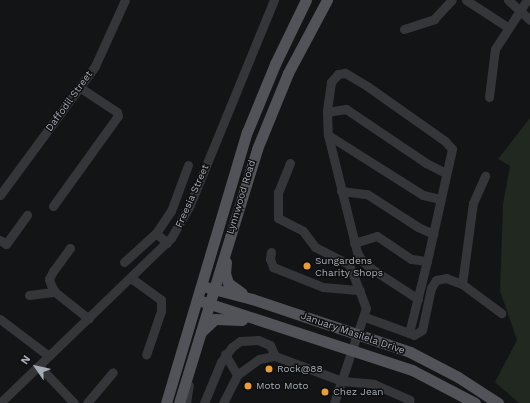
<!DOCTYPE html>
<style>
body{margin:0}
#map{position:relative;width:530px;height:403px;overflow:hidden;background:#131415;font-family:"Work Sans",sans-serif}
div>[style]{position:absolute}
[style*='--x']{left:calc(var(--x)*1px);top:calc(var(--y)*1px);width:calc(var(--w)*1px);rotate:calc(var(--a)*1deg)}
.green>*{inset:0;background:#202820}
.minor>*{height:9px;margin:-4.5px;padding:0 4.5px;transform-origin:4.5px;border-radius:4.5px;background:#35363a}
.major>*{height:11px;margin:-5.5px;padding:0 5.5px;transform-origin:5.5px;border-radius:5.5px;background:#515359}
.dots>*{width:11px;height:11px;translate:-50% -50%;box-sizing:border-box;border:2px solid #0e0f10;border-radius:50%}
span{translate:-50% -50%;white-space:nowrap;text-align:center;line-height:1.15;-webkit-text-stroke:3px #0e0f10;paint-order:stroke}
.street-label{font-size:10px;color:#a6acb5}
.poi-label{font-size:10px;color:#a6acb5}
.left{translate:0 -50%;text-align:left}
.north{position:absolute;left:16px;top:347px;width:40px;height:40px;-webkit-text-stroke:3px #0e0f10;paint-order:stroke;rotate:304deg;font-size:11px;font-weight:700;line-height:16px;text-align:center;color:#a6acb5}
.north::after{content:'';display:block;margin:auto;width:14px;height:18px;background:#a6acb5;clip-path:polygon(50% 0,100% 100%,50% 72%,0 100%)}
</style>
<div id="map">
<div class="green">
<div style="clip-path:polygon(530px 118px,530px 403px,519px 403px,495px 382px,517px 340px,500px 291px,503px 204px,510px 166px,498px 159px)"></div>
</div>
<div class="minor">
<div style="--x:466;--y:0;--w:51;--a:33.1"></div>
<div style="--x:508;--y:0;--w:30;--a:42"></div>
<div style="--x:404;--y:29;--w:32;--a:-18"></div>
<div style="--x:434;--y:19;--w:26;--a:-47"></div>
<div style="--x:489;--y:97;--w:48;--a:-82.9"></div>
<div style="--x:495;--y:49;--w:59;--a:-56.9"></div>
<div style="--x:327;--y:112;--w:19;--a:-9"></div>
<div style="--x:346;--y:109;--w:97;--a:34"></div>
<div style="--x:426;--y:163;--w:22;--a:27"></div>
<div style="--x:328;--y:135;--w:112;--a:32.3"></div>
<div style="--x:423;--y:195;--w:18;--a:13"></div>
<div style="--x:290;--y:163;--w:31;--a:112"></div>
<div style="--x:278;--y:192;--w:26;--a:90"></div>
<div style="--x:278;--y:218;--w:28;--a:27"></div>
<div style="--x:303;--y:231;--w:20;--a:53"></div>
<div style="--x:315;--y:247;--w:38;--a:27"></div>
<div style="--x:349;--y:264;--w:47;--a:68.9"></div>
<div style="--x:366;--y:308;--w:100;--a:108.6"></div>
<div style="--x:341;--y:191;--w:26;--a:7"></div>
<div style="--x:367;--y:194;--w:61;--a:32.9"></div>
<div style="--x:418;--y:227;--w:17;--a:25"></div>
<div style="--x:0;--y:195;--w:160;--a:-53.6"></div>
<div style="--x:95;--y:66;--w:72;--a:-65.6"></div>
<div style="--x:53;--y:206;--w:111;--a:-54.2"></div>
<div style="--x:118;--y:116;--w:4;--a:-104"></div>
<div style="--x:117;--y:112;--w:45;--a:-146.7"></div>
<div style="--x:0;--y:240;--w:7;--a:34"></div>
<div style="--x:6;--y:244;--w:36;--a:-54"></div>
<div style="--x:167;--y:243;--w:15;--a:-138"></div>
<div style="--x:156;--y:233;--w:27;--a:-56"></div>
<div style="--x:171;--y:211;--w:49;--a:-69.7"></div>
<div style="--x:354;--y:243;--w:24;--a:-17"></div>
<div style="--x:377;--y:236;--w:41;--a:34.1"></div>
<div style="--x:411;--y:259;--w:16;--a:7"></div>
<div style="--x:70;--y:248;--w:29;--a:126"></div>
<div style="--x:53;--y:271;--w:9;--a:117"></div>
<div style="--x:49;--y:279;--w:6;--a:72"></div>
<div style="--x:51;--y:285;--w:8;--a:60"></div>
<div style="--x:55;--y:292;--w:43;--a:38.5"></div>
<div style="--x:271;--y:252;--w:7;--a:98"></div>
<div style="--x:270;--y:259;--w:9;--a:69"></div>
<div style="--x:273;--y:267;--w:54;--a:21.8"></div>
<div style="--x:323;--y:287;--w:37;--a:5"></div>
<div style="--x:124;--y:262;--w:43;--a:-42.2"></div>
<div style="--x:131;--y:278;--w:37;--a:36"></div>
<div style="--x:161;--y:300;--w:11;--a:90"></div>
<div style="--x:161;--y:311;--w:46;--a:108.8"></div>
<div style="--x:462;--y:284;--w:82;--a:-82.3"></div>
<div style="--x:473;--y:203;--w:30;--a:-66"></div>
<div style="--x:29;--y:295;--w:26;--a:-7"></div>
<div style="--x:365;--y:317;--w:47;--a:20"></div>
<div style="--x:409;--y:333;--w:74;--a:-76"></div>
<div style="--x:427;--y:261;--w:115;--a:-77.4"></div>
<div style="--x:452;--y:149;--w:11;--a:-131"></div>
<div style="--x:445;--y:141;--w:95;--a:-144.8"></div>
<div style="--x:367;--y:86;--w:26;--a:-149"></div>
<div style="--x:345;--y:73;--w:7;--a:172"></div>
<div style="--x:338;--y:74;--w:11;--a:131"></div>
<div style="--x:331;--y:82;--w:30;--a:98"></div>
<div style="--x:327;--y:112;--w:23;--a:88"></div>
<div style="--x:328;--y:135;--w:121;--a:76.1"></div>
<div style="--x:357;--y:252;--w:10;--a:61"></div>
<div style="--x:362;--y:261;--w:13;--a:39"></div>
<div style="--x:372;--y:269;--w:55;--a:33.1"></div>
<div style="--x:0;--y:319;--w:61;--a:37.1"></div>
<div style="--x:409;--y:333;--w:5;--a:22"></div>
<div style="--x:414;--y:335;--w:9;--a:-32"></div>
<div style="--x:422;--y:330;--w:43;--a:-77.9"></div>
<div style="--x:431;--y:288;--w:9;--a:-58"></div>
<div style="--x:436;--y:280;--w:10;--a:-11"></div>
<div style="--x:446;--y:278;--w:17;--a:21"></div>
<div style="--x:462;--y:284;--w:49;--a:36.6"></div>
<div style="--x:225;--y:354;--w:24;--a:60"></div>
<div style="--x:39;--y:366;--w:51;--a:46.6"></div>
<div style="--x:0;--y:403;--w:238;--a:-44"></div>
<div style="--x:171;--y:238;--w:36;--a:-60"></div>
<div style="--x:189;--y:207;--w:224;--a:-67.7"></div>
<div style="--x:87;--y:403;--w:40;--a:-50"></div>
<div style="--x:186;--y:403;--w:18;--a:-81"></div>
<div style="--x:204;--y:403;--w:44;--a:-67.5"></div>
<div style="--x:221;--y:362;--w:19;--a:-54"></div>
<div style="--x:232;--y:347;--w:10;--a:-37"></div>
<div style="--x:240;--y:341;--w:18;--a:-3"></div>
<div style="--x:258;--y:340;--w:13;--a:23"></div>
<div style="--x:270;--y:345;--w:12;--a:66"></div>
<div style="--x:223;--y:403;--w:31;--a:-63"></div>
<div style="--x:237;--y:375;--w:27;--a:-36"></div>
<div style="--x:259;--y:359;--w:16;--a:-11"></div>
<div style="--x:275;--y:356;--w:72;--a:20.5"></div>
<div style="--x:342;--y:381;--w:32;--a:5"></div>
<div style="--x:374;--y:384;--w:39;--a:24"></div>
</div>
<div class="major">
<div style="--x:226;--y:262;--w:11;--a:95"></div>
<div style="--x:225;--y:273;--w:10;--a:73"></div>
<div style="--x:228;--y:283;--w:17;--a:36"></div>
<div style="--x:206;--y:287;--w:48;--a:14.6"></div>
<div style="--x:252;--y:299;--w:167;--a:18.5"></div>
<div style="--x:410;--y:352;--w:54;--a:27.5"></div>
<div style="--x:458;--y:377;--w:48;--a:33"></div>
<div style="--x:201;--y:301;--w:222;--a:18.1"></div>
<div style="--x:412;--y:370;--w:71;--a:27.6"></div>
<div style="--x:201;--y:332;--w:19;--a:-43"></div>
<div style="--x:215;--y:319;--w:27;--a:2"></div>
<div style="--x:166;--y:403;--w:283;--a:-73.4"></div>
<div style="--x:247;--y:132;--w:74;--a:-67.6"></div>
<div style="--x:275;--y:64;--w:71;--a:-64.2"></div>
<div style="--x:179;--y:403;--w:266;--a:-72.9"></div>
<div style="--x:257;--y:149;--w:82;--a:-67.8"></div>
<div style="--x:288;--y:73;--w:83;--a:-61.9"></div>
</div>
<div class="dots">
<div style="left:307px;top:266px;background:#ea9d36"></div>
<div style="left:269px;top:369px;background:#ea9d36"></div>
<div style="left:248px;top:386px;background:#ea9d36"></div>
<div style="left:325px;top:392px;background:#ea9d36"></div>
</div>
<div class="street-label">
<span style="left:69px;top:101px;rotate:-54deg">Daffodil Street</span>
<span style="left:192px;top:196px;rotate:-66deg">Freesia Street</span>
<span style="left:241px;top:197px;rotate:-73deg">Lynnwood Road</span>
<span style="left:353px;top:333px;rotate:19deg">January Masilela Drive</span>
</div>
<div class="poi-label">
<span class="left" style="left:315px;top:266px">Sungardens<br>Charity Shops</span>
<span class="left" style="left:277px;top:369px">Rock@88</span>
<span class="left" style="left:256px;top:386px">Moto Moto</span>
<span class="left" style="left:333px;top:392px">Chez Jean</span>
</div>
<div class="north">N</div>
</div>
